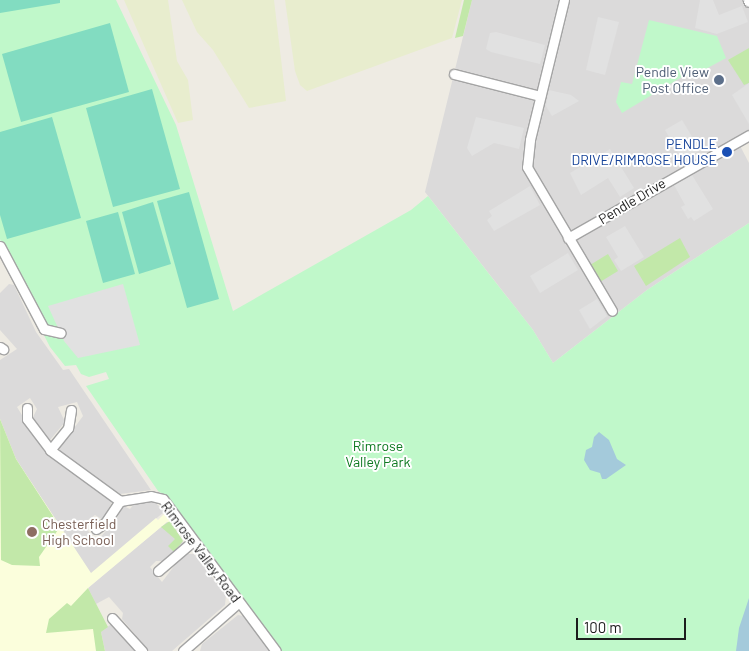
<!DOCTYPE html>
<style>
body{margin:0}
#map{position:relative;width:749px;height:651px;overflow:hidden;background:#eeebe3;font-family:Barlow,sans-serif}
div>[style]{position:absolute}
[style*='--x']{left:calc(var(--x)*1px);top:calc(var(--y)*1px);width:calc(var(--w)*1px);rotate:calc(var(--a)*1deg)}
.residential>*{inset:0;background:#dbdada}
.education>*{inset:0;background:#fbfedc}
.farmland>*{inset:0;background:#e8edce}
.grass>*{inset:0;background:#c2e8a9}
.park>*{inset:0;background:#c0f8ca}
.pitch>*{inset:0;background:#82dcc1}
.parking>*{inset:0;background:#e1e1e1}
.water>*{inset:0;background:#a4cadb}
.roads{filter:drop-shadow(1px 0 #a4a4a4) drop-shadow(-1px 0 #a4a4a4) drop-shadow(0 1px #a4a4a4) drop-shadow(0 -1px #a4a4a4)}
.minor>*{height:9px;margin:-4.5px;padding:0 4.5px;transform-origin:4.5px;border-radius:4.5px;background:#fff}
.dots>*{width:14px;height:14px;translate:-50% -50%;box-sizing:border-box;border:2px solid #fff;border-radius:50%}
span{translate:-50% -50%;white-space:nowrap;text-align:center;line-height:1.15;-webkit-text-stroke:4px #fff;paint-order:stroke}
.service-label{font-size:14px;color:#4e5e75}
.right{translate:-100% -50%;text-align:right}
.transit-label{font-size:14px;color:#164399}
.street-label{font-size:14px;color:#1d1d1d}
.park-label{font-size:14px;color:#0d7920}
.education-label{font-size:14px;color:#785e54}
.left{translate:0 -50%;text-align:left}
.scale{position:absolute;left:576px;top:618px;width:110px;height:22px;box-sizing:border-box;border:2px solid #1d1d1d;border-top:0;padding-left:6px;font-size:15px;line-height:18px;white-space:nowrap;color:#1d1d1d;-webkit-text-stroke:4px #fff;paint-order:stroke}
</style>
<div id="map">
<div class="residential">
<div style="clip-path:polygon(472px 0,749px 0,749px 135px,737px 140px,749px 163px,749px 223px,647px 290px,553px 363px,533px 330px,425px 192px)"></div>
<div style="clip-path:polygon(9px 284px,14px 285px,36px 332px,63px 370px,69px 369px,151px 490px,120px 494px,60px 452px,60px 447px,83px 416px,77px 402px,58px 407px,65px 422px,50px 440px,40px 433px,32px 419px,37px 409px,30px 398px,17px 407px,44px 451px,112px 502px,103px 520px,95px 515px,84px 523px,95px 543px,116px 520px,123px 506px,130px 509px,134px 504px,153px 501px,165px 511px,91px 574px,16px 459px,4px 435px,0 419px,0 360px,17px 349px,0 330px,0 293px)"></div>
<div style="clip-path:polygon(167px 522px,172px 523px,183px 543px,163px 561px,156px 561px,150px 567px,162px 582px,178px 561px,186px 554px,194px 554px,226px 595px,225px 605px,172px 651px,149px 651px,122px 619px,123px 613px,109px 597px,96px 604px,88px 588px)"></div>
<div style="clip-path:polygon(238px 615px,243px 616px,270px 651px,200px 651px,202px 644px)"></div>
<div style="clip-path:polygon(110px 625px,113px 625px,136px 651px,105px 651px,101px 632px)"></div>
</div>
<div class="education">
<div style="clip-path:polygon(0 419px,16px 459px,91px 573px,156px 518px,158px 520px,165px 513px,172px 523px,167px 522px,88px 588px,105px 651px,0 651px)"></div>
</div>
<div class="farmland">
<div style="clip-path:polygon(124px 0,168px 0,177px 61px,188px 80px,193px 120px,178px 123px)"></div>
<div style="clip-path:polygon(182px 0,274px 0,286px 101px,249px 108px,213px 50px,197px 32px)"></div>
<div style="clip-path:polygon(285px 0,462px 0,452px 38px,307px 91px,300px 85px,295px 71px)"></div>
</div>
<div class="grass">
<div style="clip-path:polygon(464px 0,472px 0,463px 36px,455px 38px)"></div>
<div style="clip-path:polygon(749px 48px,749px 83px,744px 85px,728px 60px)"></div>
<div style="clip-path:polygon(680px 238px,690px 257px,646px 286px,634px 266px)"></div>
<div style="clip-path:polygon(608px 254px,618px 271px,600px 282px,590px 265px)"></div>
<div style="clip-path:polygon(0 419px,16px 459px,60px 527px,39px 557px,40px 566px,12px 565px,1px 560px)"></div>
<div style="clip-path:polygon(170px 521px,183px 541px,174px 552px,168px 546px,175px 539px,161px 527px)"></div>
<div style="clip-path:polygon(88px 588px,108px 627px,101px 632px,105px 651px,96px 651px,93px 629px,46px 633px,49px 619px,67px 603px,71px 606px)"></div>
</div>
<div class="park">
<div style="clip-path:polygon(0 0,116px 0,176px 125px,233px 311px,411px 210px,428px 196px,533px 330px,553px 363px,647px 290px,749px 223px,749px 624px,743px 651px,280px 651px,185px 525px,169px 498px,158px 491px,86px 386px,109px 379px,106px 372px,89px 377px,81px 374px,76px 365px,65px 366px,50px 347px,15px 278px,0 239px)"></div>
<div style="clip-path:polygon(649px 20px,717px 36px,726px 58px,691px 77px,685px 75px,622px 113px,616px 102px,621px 82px,632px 84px)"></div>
</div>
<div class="pitch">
<div style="clip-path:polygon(0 0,60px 0,60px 3px,0 13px)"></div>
<div style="clip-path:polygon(110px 23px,129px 92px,21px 122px,2px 54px)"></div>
<div style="clip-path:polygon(152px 89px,180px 189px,113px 207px,86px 108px)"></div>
<div style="clip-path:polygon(52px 117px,81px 218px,7px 239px,0 215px,0 132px)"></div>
<div style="clip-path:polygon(189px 192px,219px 299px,187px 308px,157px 201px)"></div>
<div style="clip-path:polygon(153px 202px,171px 264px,139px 274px,122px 212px)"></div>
<div style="clip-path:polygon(118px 212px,135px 274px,103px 283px,86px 221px)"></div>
</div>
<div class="parking">
<div style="clip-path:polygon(700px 0,713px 0,719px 15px,742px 6px,748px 22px,717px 34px,695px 28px)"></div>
<div style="clip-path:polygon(598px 17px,619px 22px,605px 75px,586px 70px)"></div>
<div style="clip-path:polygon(496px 32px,545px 45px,540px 64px,491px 52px,486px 49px,490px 33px)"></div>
<div style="clip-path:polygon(749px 83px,749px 124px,732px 95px)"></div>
<div style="clip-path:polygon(549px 90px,571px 95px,579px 101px,552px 116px,546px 106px)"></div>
<div style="clip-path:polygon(476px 117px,524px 128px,519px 149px,494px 143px,472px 156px,467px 148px)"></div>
<div style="clip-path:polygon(682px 120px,700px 150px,683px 161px,665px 130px)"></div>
<div style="clip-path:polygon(610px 149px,634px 188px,620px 197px,608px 178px,581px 195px,570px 173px)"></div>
<div style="clip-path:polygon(692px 175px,713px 209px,694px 221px,691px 217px,688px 219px,681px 207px,685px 205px,674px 185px)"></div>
<div style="clip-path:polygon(530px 186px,540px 205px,494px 231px,487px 220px,492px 216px,489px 211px)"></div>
<div style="clip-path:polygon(625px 226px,644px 257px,621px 271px,614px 260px,618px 257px,606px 237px)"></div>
<div style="clip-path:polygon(568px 253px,578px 270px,540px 293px,530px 276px)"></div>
<div style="clip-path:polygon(123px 284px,140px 345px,78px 358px,64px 341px,48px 306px)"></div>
<div style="clip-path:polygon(597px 299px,607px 316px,590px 329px,579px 310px)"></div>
</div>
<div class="water">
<div style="clip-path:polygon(599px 432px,609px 440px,617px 459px,626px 465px,606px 479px,602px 479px,600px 473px,590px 470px,584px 460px,586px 450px,592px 447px,594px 437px)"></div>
<div style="clip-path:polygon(749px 598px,749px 651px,736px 651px,739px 628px)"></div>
</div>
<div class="roads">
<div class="minor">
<div style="--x:564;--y:0;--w:144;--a:103.7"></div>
<div style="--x:530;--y:140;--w:27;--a:96"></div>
<div style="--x:527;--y:167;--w:167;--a:59.4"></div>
<div style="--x:748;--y:0;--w:2;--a:63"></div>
<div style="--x:454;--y:74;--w:89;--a:14.3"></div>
<div style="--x:568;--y:238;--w:208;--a:-29.6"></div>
<div style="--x:0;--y:246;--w:94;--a:62.1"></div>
<div style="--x:44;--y:329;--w:17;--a:13"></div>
<div style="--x:0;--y:347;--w:4;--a:34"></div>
<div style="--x:27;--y:408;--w:11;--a:90"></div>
<div style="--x:27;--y:419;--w:39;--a:53"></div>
<div style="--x:71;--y:410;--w:18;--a:99"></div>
<div style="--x:68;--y:428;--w:28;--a:129"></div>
<div style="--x:50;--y:450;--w:87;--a:36.1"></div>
<div style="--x:120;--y:501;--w:31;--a:-9"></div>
<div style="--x:151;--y:496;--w:12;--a:14"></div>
<div style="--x:163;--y:499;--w:189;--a:53.4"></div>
<div style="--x:96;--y:529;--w:11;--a:-34"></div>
<div style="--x:105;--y:523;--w:27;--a:-56"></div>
<div style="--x:158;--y:571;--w:45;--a:-40.5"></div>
<div style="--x:112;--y:618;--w:45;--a:47.7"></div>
<div style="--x:183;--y:651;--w:74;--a:-41.2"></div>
</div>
</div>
<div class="dots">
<div style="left:719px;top:80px;background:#5c6f8a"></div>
<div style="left:727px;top:152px;background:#1a4fb4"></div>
<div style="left:32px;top:532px;background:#8d6e63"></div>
</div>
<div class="service-label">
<span class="right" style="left:709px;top:80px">Pendle View<br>Post Office</span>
</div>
<div class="transit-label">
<span class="right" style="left:717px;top:152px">PENDLE<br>DRIVE/RIMROSE HOUSE</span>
</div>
<div class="street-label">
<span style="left:632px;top:201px;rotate:-31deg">Pendle Drive</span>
<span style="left:201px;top:552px;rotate:53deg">Rimrose Valley Road</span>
</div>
<div class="park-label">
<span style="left:378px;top:454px">Rimrose<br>Valley Park</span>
</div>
<div class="education-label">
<span class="left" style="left:42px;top:532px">Chesterfield<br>High School</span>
</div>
<div class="scale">100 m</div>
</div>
